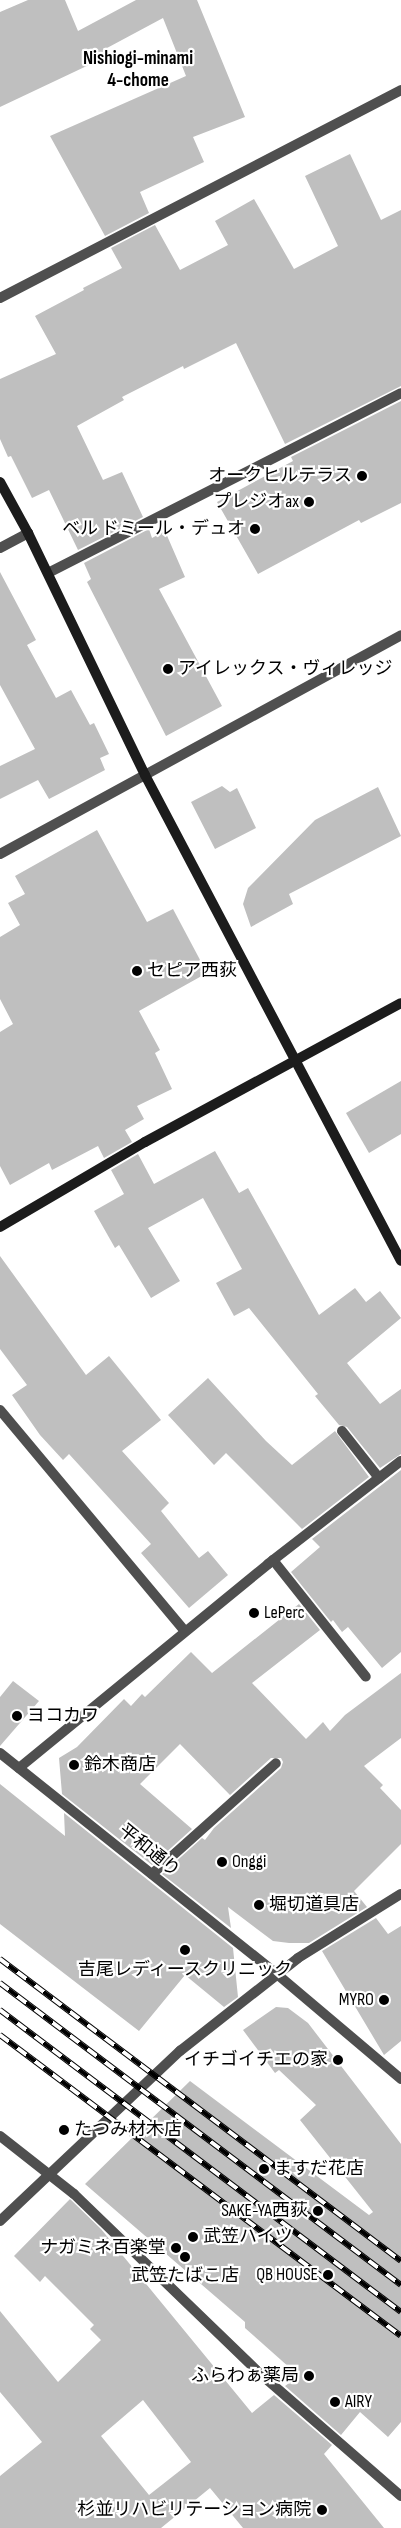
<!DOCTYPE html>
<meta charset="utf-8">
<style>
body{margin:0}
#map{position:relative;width:401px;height:2528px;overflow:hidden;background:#fff;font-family:"Sofia Sans Condensed","Noto Sans JP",sans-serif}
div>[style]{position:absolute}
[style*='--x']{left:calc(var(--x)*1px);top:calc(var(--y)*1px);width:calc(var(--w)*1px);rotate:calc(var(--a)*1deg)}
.building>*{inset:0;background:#bfbfbf}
.lane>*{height:10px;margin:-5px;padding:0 5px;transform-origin:5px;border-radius:5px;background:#4f4f4f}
.street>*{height:10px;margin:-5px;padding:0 5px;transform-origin:5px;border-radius:5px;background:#4f4f4f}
.secondary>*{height:10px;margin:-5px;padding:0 5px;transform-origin:5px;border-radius:5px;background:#1c1c1c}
.rail>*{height:5.5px;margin-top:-2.75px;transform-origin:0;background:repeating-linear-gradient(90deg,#fff 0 11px,#000 0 22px);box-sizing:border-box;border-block:1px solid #000}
.dots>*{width:14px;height:14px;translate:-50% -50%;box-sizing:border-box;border:2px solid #fff;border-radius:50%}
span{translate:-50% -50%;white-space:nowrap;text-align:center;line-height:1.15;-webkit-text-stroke:4.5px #fff;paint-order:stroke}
.poi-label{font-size:18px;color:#000}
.right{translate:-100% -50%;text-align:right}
.left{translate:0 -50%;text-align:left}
.street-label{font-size:18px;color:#000}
.neighbourhood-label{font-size:19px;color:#000;font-weight:700}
</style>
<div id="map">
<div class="building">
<div style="clip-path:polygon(28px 0,65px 0,78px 31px,136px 0,197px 0,245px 117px,193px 137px,204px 162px,140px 192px,149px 213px,105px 236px,50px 136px,186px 76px,163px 18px,107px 48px,110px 55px,0 107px,0 12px)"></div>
<div style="clip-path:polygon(350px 154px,381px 220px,401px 210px,401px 386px,285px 444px,236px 343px,184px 369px,183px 366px,122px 397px,124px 400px,77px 426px,103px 480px,122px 472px,143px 517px,78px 550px,49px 490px,32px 498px,11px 456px,8px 457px,0 439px,0 379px,56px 354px,35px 316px,84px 290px,83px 288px,122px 268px,111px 248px,155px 225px,180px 270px,228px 245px,215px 221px,254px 199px,294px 269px,338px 246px,305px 176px)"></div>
<div style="clip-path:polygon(401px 401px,401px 503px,361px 523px,359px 520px,258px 574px,217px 502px,293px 461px,291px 457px)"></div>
<div style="clip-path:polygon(149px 529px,152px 538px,165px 531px,185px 577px,159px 589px,222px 706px,166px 736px,87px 582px,91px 579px,84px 563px)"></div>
<div style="clip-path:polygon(0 572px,36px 640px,27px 645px,56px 698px,71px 690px,90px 725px,94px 723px,109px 754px,100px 758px,105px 770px,49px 799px,38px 780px,0 799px,0 766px,35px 749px,0 685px)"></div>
<div style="clip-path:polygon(222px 786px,230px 792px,237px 788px,256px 828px,215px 849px,191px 802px)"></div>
<div style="clip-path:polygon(378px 787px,401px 836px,289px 894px,293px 904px,251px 927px,243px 904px,248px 888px,315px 820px)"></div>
<div style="clip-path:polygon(97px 830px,147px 922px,173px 909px,207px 973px,139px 1011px,160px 1050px,155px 1053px,172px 1089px,137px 1106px,144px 1119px,125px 1130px,132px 1142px,104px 1158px,98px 1146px,52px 1170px,49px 1163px,10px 1185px,0 1166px,0 1032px,13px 1024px,0 999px,0 937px,20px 925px,8px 903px,25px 894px,15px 876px)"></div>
<div style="clip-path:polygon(401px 1081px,401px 1134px,369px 1153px,346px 1113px)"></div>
<div style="clip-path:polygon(215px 1151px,239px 1193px,248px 1188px,319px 1315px,355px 1288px,366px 1302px,380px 1291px,401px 1318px,347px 1363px,380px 1404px,401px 1389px,401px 1454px,380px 1468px,347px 1427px,339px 1425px,315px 1396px,318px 1394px,249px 1308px,234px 1316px,216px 1283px,242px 1269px,203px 1198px,148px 1228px,180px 1281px,151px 1298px,119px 1245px,115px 1248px,94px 1211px,124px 1194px,111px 1170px,138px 1154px,154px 1184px)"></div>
<div style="clip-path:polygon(0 1256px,86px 1375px,109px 1356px,161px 1420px,122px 1451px,169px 1503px,161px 1511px,199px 1558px,208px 1551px,228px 1575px,189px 1608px,141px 1553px,151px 1544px,69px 1454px,63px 1460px,40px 1435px,12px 1395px,27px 1385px,0 1349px)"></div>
<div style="clip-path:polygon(208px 1378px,266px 1441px,292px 1465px,335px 1431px,369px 1477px,302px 1529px,226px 1453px,214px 1465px,168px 1415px)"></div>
<div style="clip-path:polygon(401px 1470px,401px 1652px,382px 1668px,348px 1627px,342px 1632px,333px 1620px,331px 1622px,291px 1572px,320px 1547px,312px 1539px)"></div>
<div style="clip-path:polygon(299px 1604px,320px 1630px,252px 1683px,306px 1739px,323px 1722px,330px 1731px,345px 1715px,401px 1673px,401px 1738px,364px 1766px,383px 1785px,380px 1788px,401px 1810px,401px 1844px,354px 1891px,367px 1907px,309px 1943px,289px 1943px,273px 1941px,228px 1907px,231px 1928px,162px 1874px,202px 1838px,205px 1840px,214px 1828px,281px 1768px,283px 1762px,281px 1758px,271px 1758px,230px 1795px,180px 1744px,140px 1784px,192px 1829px,152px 1865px,62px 1794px,59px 1758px,77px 1747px,124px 1699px,131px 1706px,142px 1694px,145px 1697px,191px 1652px,212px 1673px)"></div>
<div style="clip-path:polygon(13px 1681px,39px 1701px,0 1746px,0 1697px)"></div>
<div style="clip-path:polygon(0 1784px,65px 1836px,64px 1813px,233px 1948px,238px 1997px,224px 2007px,185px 1975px,139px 2031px,0 1924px)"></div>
<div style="clip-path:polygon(376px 1918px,388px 1934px,401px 1926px,401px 2041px,384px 2055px,322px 1951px)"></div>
<div style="clip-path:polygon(276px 2007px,288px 2008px,308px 2023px,401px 2144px,401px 2422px,388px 2437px,360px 2412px,341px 2435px,285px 2386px,299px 2376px,245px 2328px,245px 2322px,85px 2184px,190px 2081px,369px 2215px,373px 2212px,300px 2120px,316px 2105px,279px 2070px,275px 2073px,243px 2030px)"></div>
<div style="clip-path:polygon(evenodd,70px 2199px,101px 2229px,252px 2413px,274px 2395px,332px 2445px,324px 2454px,384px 2528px,243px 2528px,210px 2488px,161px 2528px,0 2528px,0 2476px,42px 2442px,0 2392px,0 2311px,58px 2382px,101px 2340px,90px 2329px,94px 2325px,45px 2276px,40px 2282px,14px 2256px,70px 2199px,143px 2400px,191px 2462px,149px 2495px,101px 2436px,143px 2400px)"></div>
</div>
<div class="lane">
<div style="--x:0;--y:548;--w:32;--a:-28"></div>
<div style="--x:342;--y:1431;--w:60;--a:51.8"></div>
<div style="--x:273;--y:1560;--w:149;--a:51.5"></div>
<div style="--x:152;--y:1874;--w:166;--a:-41.8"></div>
</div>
<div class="street">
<div style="--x:0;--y:298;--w:452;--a:-27.4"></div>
<div style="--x:48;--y:573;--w:396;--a:-27"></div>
<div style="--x:0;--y:854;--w:457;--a:-28.6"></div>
<div style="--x:0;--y:1410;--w:288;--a:50.1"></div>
<div style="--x:0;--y:1753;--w:356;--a:38.6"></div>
<div style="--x:278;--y:1975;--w:161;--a:40.2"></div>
<div style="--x:19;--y:1768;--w:322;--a:-39.3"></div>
<div style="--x:268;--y:1564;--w:168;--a:-37.8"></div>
<div style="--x:0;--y:2136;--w:94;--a:38.1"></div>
<div style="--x:74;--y:2194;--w:253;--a:44"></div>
<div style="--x:256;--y:2370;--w:192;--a:41"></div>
<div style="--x:0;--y:2221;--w:248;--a:-43.4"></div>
<div style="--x:180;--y:2051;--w:150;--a:-38.2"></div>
<div style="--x:298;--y:1958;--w:121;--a:-31.9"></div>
</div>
<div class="secondary">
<div style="--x:0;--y:482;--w:58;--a:61.2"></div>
<div style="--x:28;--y:533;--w:269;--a:64.2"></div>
<div style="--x:145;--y:775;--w:549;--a:62.22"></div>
<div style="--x:0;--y:1227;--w:168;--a:-30.4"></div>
<div style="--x:145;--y:1142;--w:291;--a:-28.5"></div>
</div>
<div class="rail">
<div style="--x:0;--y:1959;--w:502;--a:36.98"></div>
<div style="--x:0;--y:1983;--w:502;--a:36.98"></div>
<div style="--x:0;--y:2010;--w:502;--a:36.98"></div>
<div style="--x:0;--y:2035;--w:501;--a:36.89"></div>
</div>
<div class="dots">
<div style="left:362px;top:476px;background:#000"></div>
<div style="left:309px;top:502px;background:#000"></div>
<div style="left:255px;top:529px;background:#000"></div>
<div style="left:168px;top:669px;background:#000"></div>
<div style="left:137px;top:971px;background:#000"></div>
<div style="left:254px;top:1613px;background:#000"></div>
<div style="left:17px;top:1716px;background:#000"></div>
<div style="left:74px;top:1765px;background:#000"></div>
<div style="left:222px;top:1862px;background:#000"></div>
<div style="left:259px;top:1905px;background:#000"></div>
<div style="left:185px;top:1950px;background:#000"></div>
<div style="left:384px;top:2000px;background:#000"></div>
<div style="left:338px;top:2060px;background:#000"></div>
<div style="left:64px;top:2130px;background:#000"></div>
<div style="left:264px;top:2169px;background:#000"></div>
<div style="left:318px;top:2211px;background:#000"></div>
<div style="left:193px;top:2237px;background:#000"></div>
<div style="left:176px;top:2248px;background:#000"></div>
<div style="left:185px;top:2257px;background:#000"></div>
<div style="left:328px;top:2275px;background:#000"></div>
<div style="left:309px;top:2376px;background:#000"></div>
<div style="left:335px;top:2402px;background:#000"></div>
<div style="left:322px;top:2510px;background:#000"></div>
</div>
<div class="poi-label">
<span class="right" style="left:352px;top:476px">オークヒルテラス</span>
<span class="right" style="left:299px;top:502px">プレジオax</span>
<span class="right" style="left:245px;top:529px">ベル ドミール・デュオ</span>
<span class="left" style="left:178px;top:669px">アイレックス・ヴィレッジ</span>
<span class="left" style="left:147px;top:971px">セピア西荻</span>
<span class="left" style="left:264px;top:1613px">LePerc</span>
<span class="left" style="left:27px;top:1716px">ヨコカワ</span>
<span class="left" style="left:84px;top:1765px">鈴木商店</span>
<span class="left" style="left:232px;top:1862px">Onggi</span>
<span class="left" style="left:269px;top:1905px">堀切道具店</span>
<span style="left:185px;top:1970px">吉尾レディースクリニック</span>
<span class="right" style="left:374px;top:2000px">MYRO</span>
<span class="right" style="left:328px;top:2060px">イチゴイチエの家</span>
<span class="left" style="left:74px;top:2130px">たつみ材木店</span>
<span class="left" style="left:274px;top:2169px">ますだ花店</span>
<span class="right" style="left:308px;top:2211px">SAKE-YA西荻</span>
<span class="left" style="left:203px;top:2237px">武笠ハイツ</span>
<span class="right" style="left:166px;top:2248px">ナガミネ百楽堂</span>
<span class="right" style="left:318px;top:2275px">QB HOUSE</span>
<span style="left:185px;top:2276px">武笠たばこ店</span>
<span class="right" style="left:299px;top:2376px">ふらわぁ薬局</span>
<span class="left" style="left:345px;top:2402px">AIRY</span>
<span class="right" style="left:311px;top:2510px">杉並リハビリテーション病院</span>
</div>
<div class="street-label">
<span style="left:149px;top:1851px;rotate:39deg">平和通り</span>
</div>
<div class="neighbourhood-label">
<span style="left:138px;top:70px">Nishiogi-minami<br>4-chome</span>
</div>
</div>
